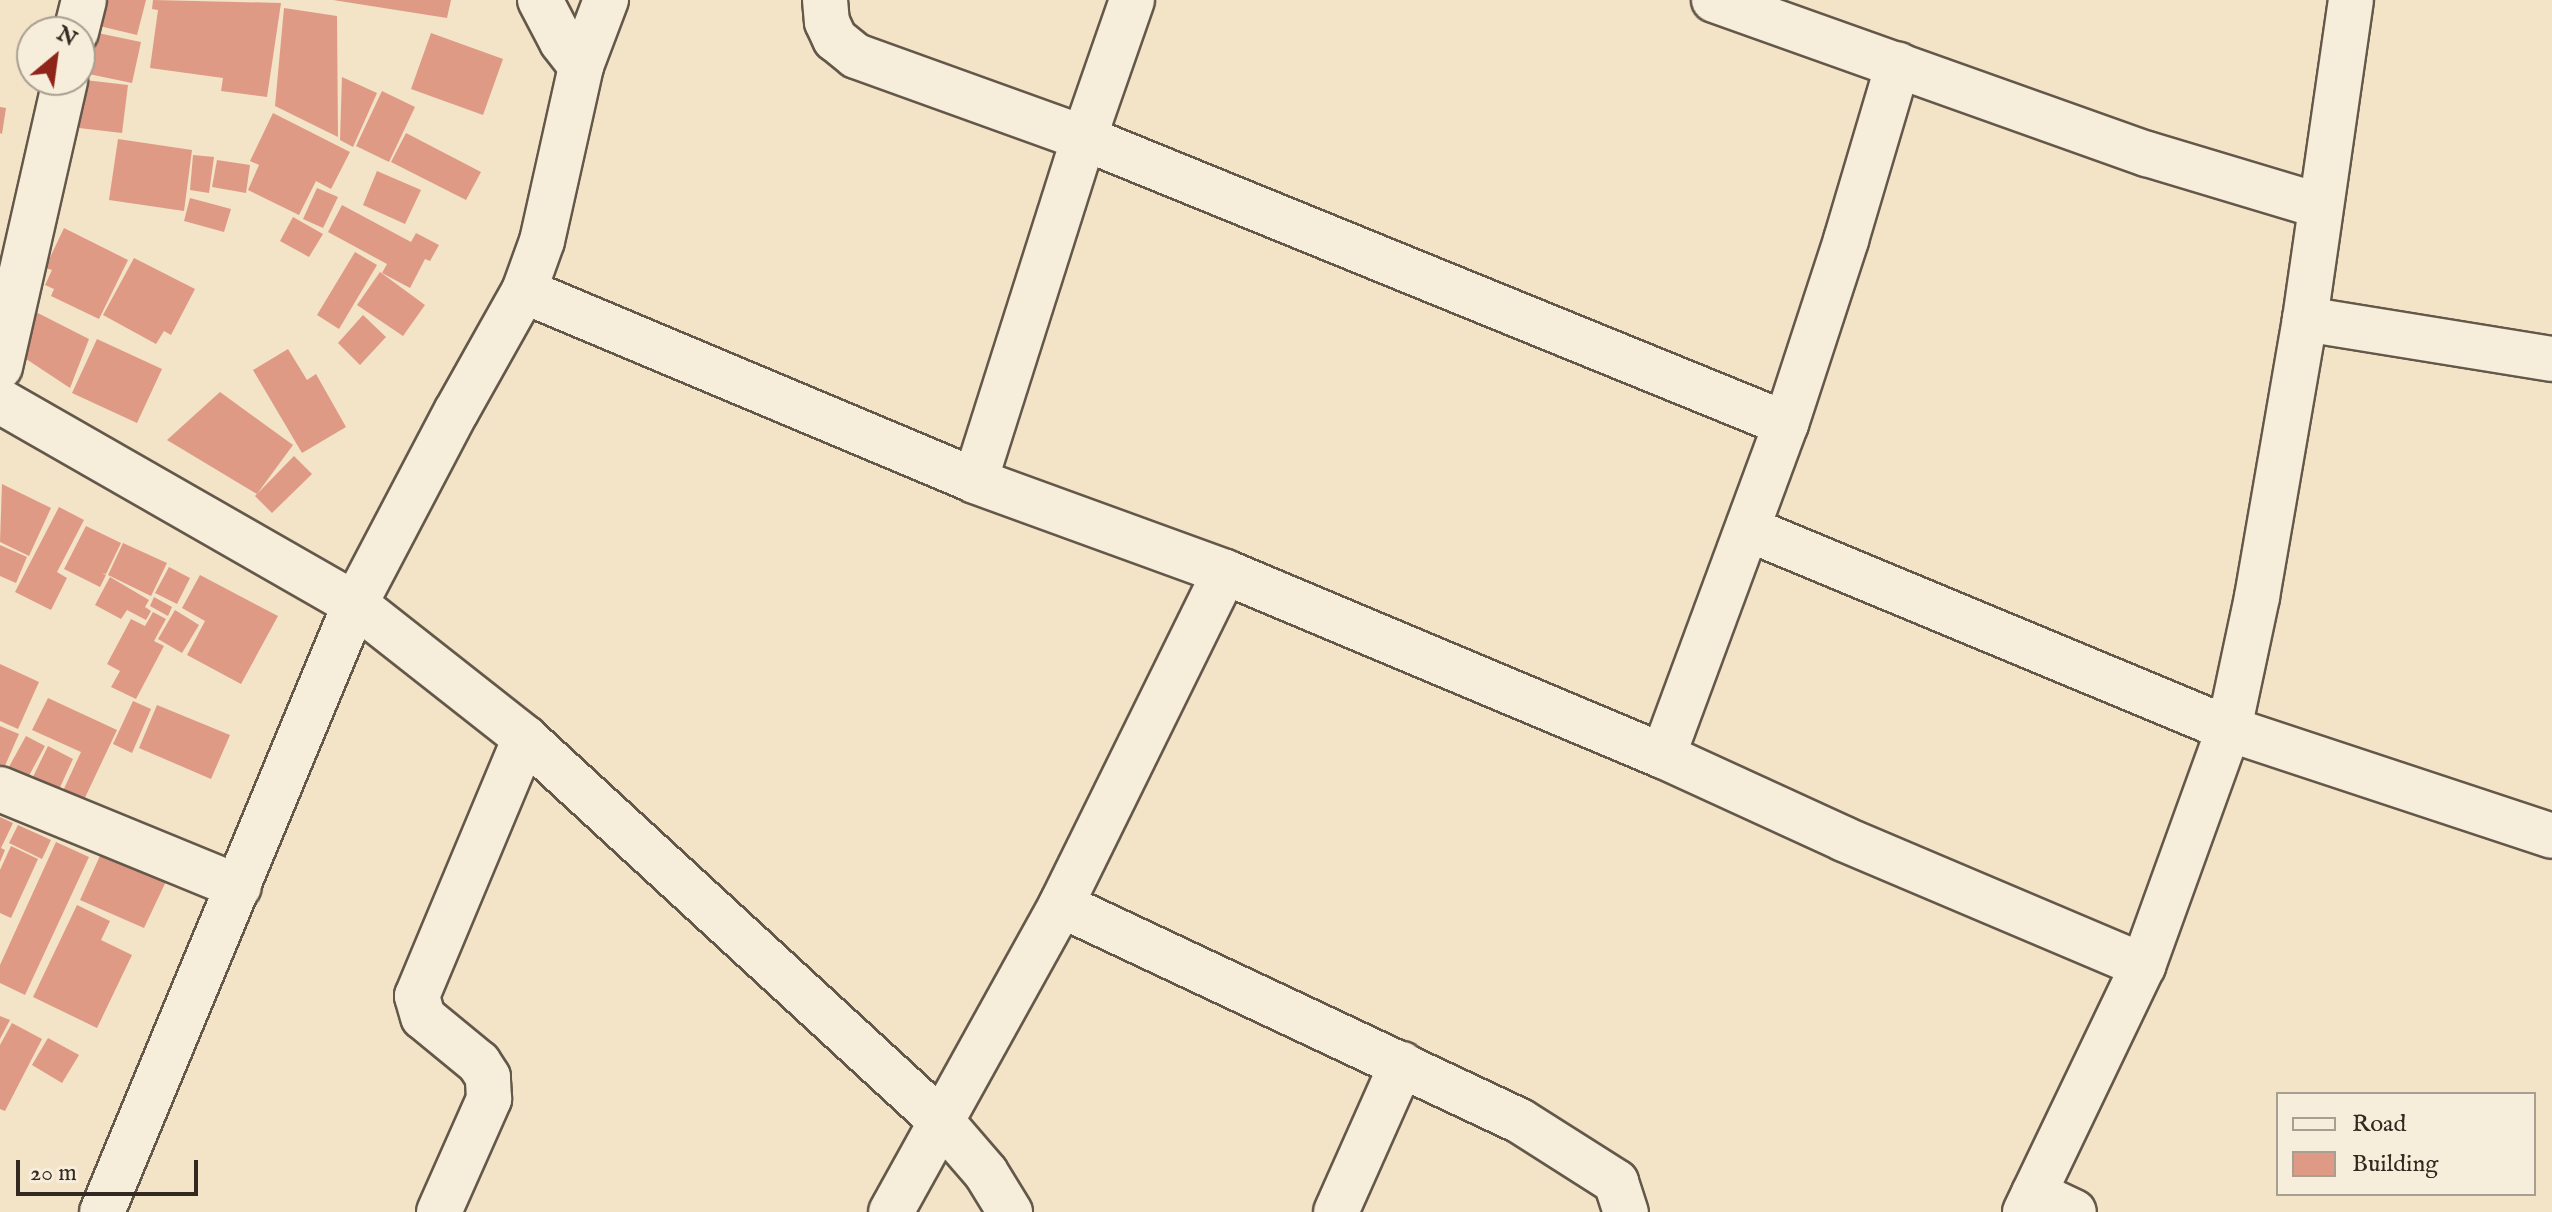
<!DOCTYPE html>
<style>
body{margin:0}
#map{position:relative;width:2552px;height:1212px;overflow:hidden;background:#f3e3c7;font-family:"IM FELL English",serif}
div>[style]{position:absolute}
[style*='--x']{left:calc(var(--x)*1px);top:calc(var(--y)*1px);width:calc(var(--w)*1px);rotate:calc(var(--a)*1deg)}
.building>*{inset:0;background:#df9a86}
.roads{filter:drop-shadow(2px 0 #64584a) drop-shadow(-2px 0 #64584a) drop-shadow(0 2px #64584a) drop-shadow(0 -2px #64584a)}
.minor>*{height:44px;margin:-22px;padding:0 22px;transform-origin:22px;border-radius:22px;background:#f7eddb}
.tertiary>*{height:44px;margin:-22px;padding:0 22px;transform-origin:22px;border-radius:22px;background:#f7eddb}
span{translate:-50% -50%;white-space:nowrap;text-align:center;line-height:1.15;-webkit-text-stroke:6px #f7eddb;paint-order:stroke}
.legend{position:absolute;left:2276px;top:1092px;width:260px;height:104px;box-sizing:border-box;background:#f7eddb;border:2px solid #a99f91;margin:0;padding:10px 14px;list-style:none;font-size:24px;color:#342921}
.legend li{display:flex;align-items:center;gap:16px;height:40px}
.legend b{width:40px;border:2px solid #a99f91}
.north{position:absolute;left:16px;top:16px;width:80px;height:80px;box-sizing:border-box;background:#f7eddb;border:2px solid #a99f91;border-radius:50%;rotate:29deg;font-size:22px;font-weight:700;line-height:32px;text-align:center;color:#342921}
.north::after{content:'';display:block;margin:auto;width:28px;height:36px;background:#8f2418;clip-path:polygon(50% 0,100% 100%,50% 72%,0 100%)}
.scale{position:absolute;left:16px;top:1160px;width:182px;height:36px;box-sizing:border-box;border:4px solid #342921;border-top:0;padding-left:10px;font-size:24px;line-height:28px;white-space:nowrap;color:#342921;-webkit-text-stroke:6px #f7eddb;paint-order:stroke}
</style>
<div id="map">
<div class="building">
<div style="clip-path:polygon(97px 0,146px 0,137px 35px,91px 24px)"></div>
<div style="clip-path:polygon(153px 0,281px 3px,267px 97px,221px 91px,223px 78px,150px 68px,158px 10px,152px 9px)"></div>
<div style="clip-path:polygon(333px 0,451px 0,447px 18px)"></div>
<div style="clip-path:polygon(284px 8px,337px 16px,338px 137px,275px 106px)"></div>
<div style="clip-path:polygon(93px 32px,141px 42px,132px 83px,84px 73px)"></div>
<div style="clip-path:polygon(431px 33px,503px 59px,483px 115px,411px 89px)"></div>
<div style="clip-path:polygon(342px 77px,377px 93px,353px 147px,340px 140px)"></div>
<div style="clip-path:polygon(85px 80px,128px 85px,122px 133px,79px 128px)"></div>
<div style="clip-path:polygon(382px 91px,415px 107px,389px 162px,356px 146px)"></div>
<div style="clip-path:polygon(0 107px,6px 108px,2px 134px,0 133px)"></div>
<div style="clip-path:polygon(273px 113px,350px 152px,331px 189px,316px 181px,299px 215px,248px 190px,259px 165px,250px 161px)"></div>
<div style="clip-path:polygon(406px 133px,481px 172px,466px 200px,391px 162px)"></div>
<div style="clip-path:polygon(118px 139px,192px 150px,184px 211px,109px 200px)"></div>
<div style="clip-path:polygon(193px 155px,214px 157px,209px 193px,190px 190px)"></div>
<div style="clip-path:polygon(217px 160px,250px 165px,246px 193px,212px 187px)"></div>
<div style="clip-path:polygon(377px 171px,421px 190px,405px 224px,363px 205px)"></div>
<div style="clip-path:polygon(317px 188px,338px 197px,323px 228px,303px 219px)"></div>
<div style="clip-path:polygon(190px 198px,231px 209px,224px 232px,184px 221px)"></div>
<div style="clip-path:polygon(342px 205px,411px 242px,416px 233px,439px 245px,430px 261px,425px 259px,410px 288px,382px 273px,387px 264px,328px 232px)"></div>
<div style="clip-path:polygon(293px 217px,323px 234px,309px 257px,280px 241px)"></div>
<div style="clip-path:polygon(64px 228px,128px 260px,99px 319px,51px 296px,54px 289px,45px 285px,52px 270px,45px 268px)"></div>
<div style="clip-path:polygon(355px 252px,377px 265px,339px 329px,317px 315px)"></div>
<div style="clip-path:polygon(134px 258px,195px 289px,171px 335px,164px 331px,156px 344px,103px 315px)"></div>
<div style="clip-path:polygon(380px 272px,425px 305px,403px 336px,357px 305px)"></div>
<div style="clip-path:polygon(24px 306px,89px 339px,70px 388px,11px 349px)"></div>
<div style="clip-path:polygon(363px 315px,386px 337px,360px 365px,338px 343px)"></div>
<div style="clip-path:polygon(97px 339px,162px 369px,137px 423px,72px 393px)"></div>
<div style="clip-path:polygon(288px 349px,307px 380px,316px 374px,346px 427px,302px 453px,253px 370px)"></div>
<div style="clip-path:polygon(220px 392px,293px 445px,257px 494px,167px 440px)"></div>
<div style="clip-path:polygon(294px 456px,312px 474px,272px 513px,255px 496px)"></div>
<div style="clip-path:polygon(2px 484px,51px 508px,29px 556px,0 542px)"></div>
<div style="clip-path:polygon(59px 507px,84px 520px,57px 572px,67px 578px,51px 610px,15px 592px)"></div>
<div style="clip-path:polygon(86px 526px,121px 543px,106px 574px,102px 573px,106px 575px,100px 587px,64px 569px)"></div>
<div style="clip-path:polygon(123px 543px,167px 563px,151px 596px,108px 575px)"></div>
<div style="clip-path:polygon(0 545px,27px 557px,16px 583px,0 576px)"></div>
<div style="clip-path:polygon(169px 567px,190px 578px,177px 604px,155px 593px)"></div>
<div style="clip-path:polygon(200px 575px,278px 616px,241px 684px,187px 655px,205px 621px,182px 608px)"></div>
<div style="clip-path:polygon(110px 577px,149px 600px,145px 607px,151px 611px,146px 620px,127px 610px,121px 619px,95px 605px)"></div>
<div style="clip-path:polygon(154px 597px,172px 607px,168px 616px,150px 606px)"></div>
<div style="clip-path:polygon(175px 610px,199px 625px,182px 653px,158px 639px)"></div>
<div style="clip-path:polygon(153px 612px,166px 619px,154px 641px,164px 646px,136px 699px,111px 687px,120px 671px,107px 664px,131px 619px,145px 626px)"></div>
<div style="clip-path:polygon(0 664px,39px 682px,18px 729px,0 721px)"></div>
<div style="clip-path:polygon(48px 698px,117px 730px,82px 804px,62px 793px,81px 752px,32px 730px)"></div>
<div style="clip-path:polygon(133px 701px,151px 709px,132px 753px,113px 744px)"></div>
<div style="clip-path:polygon(157px 705px,230px 735px,211px 779px,139px 748px)"></div>
<div style="clip-path:polygon(0 726px,19px 734px,0 777px)"></div>
<div style="clip-path:polygon(26px 736px,45px 746px,24px 785px,5px 774px)"></div>
<div style="clip-path:polygon(48px 746px,73px 759px,56px 796px,30px 783px)"></div>
<div style="clip-path:polygon(0 817px,13px 823px,1px 848px,5px 850px,0 862px)"></div>
<div style="clip-path:polygon(18px 825px,51px 840px,42px 859px,9px 843px)"></div>
<div style="clip-path:polygon(113px 827px,169px 875px,144px 928px,80px 900px)"></div>
<div style="clip-path:polygon(56px 842px,89px 857px,25px 995px,0 983px,0 965px)"></div>
<div style="clip-path:polygon(11px 846px,38px 859px,11px 918px,0 913px,0 870px)"></div>
<div style="clip-path:polygon(77px 905px,110px 921px,101px 940px,132px 955px,97px 1028px,33px 997px)"></div>
<div style="clip-path:polygon(0 1016px,10px 1020px,0 1039px)"></div>
<div style="clip-path:polygon(12px 1023px,42px 1039px,5px 1111px,0 1109px,0 1045px)"></div>
<div style="clip-path:polygon(48px 1038px,79px 1055px,62px 1083px,32px 1065px)"></div>
</div>
<div class="roads">
<div class="minor">
<div style="--x:825;--y:0;--w:22;--a:85"></div>
<div style="--x:827;--y:22;--w:19;--a:65"></div>
<div style="--x:835;--y:39;--w:27;--a:39"></div>
<div style="--x:856;--y:56;--w:242;--a:19.8"></div>
<div style="--x:1084;--y:138;--w:758;--a:22.17"></div>
<div style="--x:1714;--y:0;--w:460;--a:19.6"></div>
<div style="--x:2147;--y:154;--w:181;--a:16.7"></div>
<div style="--x:76;--y:32;--w:33;--a:-76"></div>
<div style="--x:524;--y:291;--w:489;--a:22.8"></div>
<div style="--x:975;--y:481;--w:266;--a:20"></div>
<div style="--x:1225;--y:572;--w:475;--a:22.8"></div>
<div style="--x:1663;--y:756;--w:199;--a:24.6"></div>
<div style="--x:1844;--y:839;--w:325;--a:23"></div>
<div style="--x:2305;--y:319;--w:250;--a:9.2"></div>
<div style="--x:0;--y:367;--w:294;--a:-77.2"></div>
<div style="--x:0;--y:401;--w:409;--a:29.8"></div>
<div style="--x:355;--y:604;--w:216;--a:38.2"></div>
<div style="--x:525;--y:738;--w:567;--a:42.64"></div>
<div style="--x:942;--y:1122;--w:67;--a:49.2"></div>
<div style="--x:986;--y:1173;--w:46;--a:58.4"></div>
<div style="--x:975;--y:481;--w:360;--a:-72.4"></div>
<div style="--x:1084;--y:138;--w:146;--a:-70.8"></div>
<div style="--x:1748;--y:529;--w:521;--a:22.58"></div>
<div style="--x:2229;--y:729;--w:340;--a:18.3"></div>
<div style="--x:1663;--y:756;--w:354;--a:-69.7"></div>
<div style="--x:1786;--y:424;--w:194;--a:-71.9"></div>
<div style="--x:1846;--y:240;--w:183;--a:-73.5"></div>
<div style="--x:0;--y:789;--w:258;--a:22.3"></div>
<div style="--x:1061;--y:905;--w:507;--a:25.2"></div>
<div style="--x:1520;--y:1121;--w:114;--a:32.4"></div>
<div style="--x:1616;--y:1182;--w:32;--a:72"></div>
<div style="--x:2034;--y:1193;--w:44;--a:25.4"></div>
<div style="--x:439;--y:1212;--w:124;--a:-66.1"></div>
<div style="--x:489;--y:1099;--w:22;--a:-93"></div>
<div style="--x:488;--y:1077;--w:17;--a:-123"></div>
<div style="--x:479;--y:1063;--w:72;--a:-140.6"></div>
<div style="--x:423;--y:1017;--w:22;--a:-106"></div>
<div style="--x:417;--y:996;--w:280;--a:-67.3"></div>
<div style="--x:891;--y:1212;--w:351;--a:-61"></div>
<div style="--x:1061;--y:905;--w:371;--a:-63.8"></div>
<div style="--x:1336;--y:1212;--w:162;--a:-66"></div>
</div>
<div class="tertiary">
<div style="--x:540;--y:0;--w:47;--a:62.4"></div>
<div style="--x:562;--y:42;--w:31;--a:52"></div>
<div style="--x:102;--y:1212;--w:659;--a:-67.41"></div>
<div style="--x:355;--y:604;--w:217;--a:-62.3"></div>
<div style="--x:456;--y:412;--w:139;--a:-60.7"></div>
<div style="--x:524;--y:291;--w:53;--a:-70.2"></div>
<div style="--x:542;--y:241;--w:179;--a:-77.4"></div>
<div style="--x:581;--y:66;--w:71;--a:-69.3"></div>
<div style="--x:2025;--y:1212;--w:273;--a:-64.4"></div>
<div style="--x:2143;--y:966;--w:252;--a:-70.1"></div>
<div style="--x:2229;--y:729;--w:135;--a:-78"></div>
<div style="--x:2257;--y:597;--w:282;--a:-80.2"></div>
<div style="--x:2305;--y:319;--w:322;--a:-81.8"></div>
</div>
</div>
<ul class="legend">
<li><b style="height:10px;background:#f7eddb"></b>Road</li>
<li><b style="height:22px;background:#df9a86"></b>Building</li>
</ul>
<div class="north">N</div>
<div class="scale">20 m</div>
</div>
